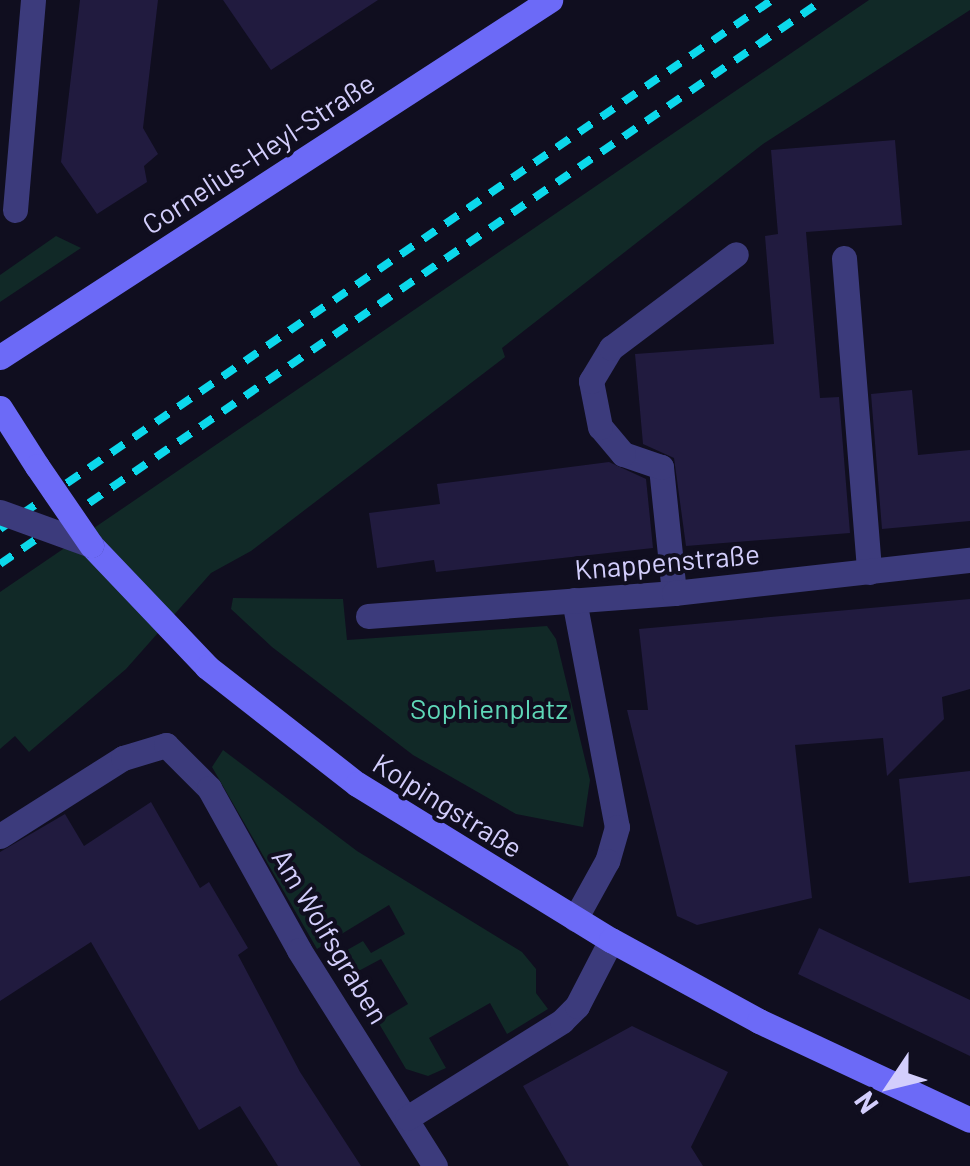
<!DOCTYPE html>
<meta charset="utf-8">
<style>
body{margin:0}
#map{position:relative;width:970px;height:1166px;overflow:hidden;background:#100e1f;font-family:Barlow,sans-serif}
div>[style]{position:absolute}
[style*='--x']{left:calc(var(--x)*1px);top:calc(var(--y)*1px);width:calc(var(--w)*1px);rotate:calc(var(--a)*1deg)}
.green>*{inset:0;background:#112927}
.building>*{inset:0;background:#211b3f}
.service>*{height:25px;margin:-12.5px;padding:0 12.5px;transform-origin:12.5px;border-radius:12.5px;background:#3c3b7c}
.minor>*{height:25px;margin:-12.5px;padding:0 12.5px;transform-origin:12.5px;border-radius:12.5px;background:#3c3b7c}
.secondary>*{height:25px;margin:-12.5px;padding:0 12.5px;transform-origin:12.5px;border-radius:12.5px;background:#6c6af7}
.rail>*{height:8px;margin-top:-4px;transform-origin:0;background:repeating-linear-gradient(90deg,#0cd8eb 0 15px,transparent 0 27px)}
.tertiary-bridge>*{height:25px;margin:-12.5px;padding:0 12.5px;transform-origin:12.5px;border-radius:12.5px;background:#3c3b7c}
.secondary-bridge>*{height:25px;margin:-12.5px;padding:0 12.5px;transform-origin:12.5px;border-radius:12.5px;background:#6c6af7}
span{translate:-50% -50%;white-space:nowrap;text-align:center;line-height:1.15;-webkit-text-stroke:8px #100e1f;paint-order:stroke}
.street-label{font-size:28px;color:#d3cefc}
.park-label{font-size:28px;color:#5fd8b8}
.north{position:absolute;left:840px;top:1036px;width:100px;height:100px;-webkit-text-stroke:8px #100e1f;paint-order:stroke;rotate:235deg;font-size:28px;font-weight:700;line-height:40px;text-align:center;color:#d3cefc}
.north::after{content:'';display:block;margin:auto;width:35px;height:45px;background:#d3cefc;clip-path:polygon(50% 0,100% 100%,50% 72%,0 100%)}
</style>
<div id="map">
<div class="green">
<div style="clip-path:polygon(869px 0,970px 0,970px 10px,763px 144px,502px 348px,505px 357px,251px 551px,211px 573px,126px 669px,29px 752px,15px 736px,0 749px,0 592px)"></div>
<div style="clip-path:polygon(56px 236px,81px 248px,0 302px,0 275px)"></div>
<div style="clip-path:polygon(233px 598px,343px 599px,347px 640px,547px 626px,556px 639px,590px 780px,583px 827px,516px 814px,413px 755px,272px 647px,231px 609px)"></div>
<div style="clip-path:polygon(223px 750px,357px 851px,522px 952px,536px 969px,536px 993px,548px 1009px,507px 1034px,490px 1003px,429px 1038px,446px 1068px,428px 1076px,406px 1069px,378px 1022px,408px 1004px,381px 959px,351px 975px,333px 958px,363px 941px,371px 953px,405px 934px,389px 905px,317px 949px,212px 767px)"></div>
</div>
<div class="building">
<div style="clip-path:polygon(80px 0,158px 0,143px 128px,158px 154px,144px 166px,147px 182px,97px 214px,61px 162px)"></div>
<div style="clip-path:polygon(223px 0,378px 0,271px 70px)"></div>
<div style="clip-path:polygon(895px 140px,902px 225px,806px 232px,820px 398px,839px 397px,850px 533px,686px 546px,674px 458px,643px 444px,635px 354px,774px 344px,765px 236px,778px 234px,771px 150px)"></div>
<div style="clip-path:polygon(912px 390px,918px 455px,970px 450px,970px 521px,882px 529px,871px 394px)"></div>
<div style="clip-path:polygon(609px 462px,646px 479px,653px 548px,436px 572px,434px 560px,377px 568px,369px 513px,440px 504px,437px 484px)"></div>
<div style="clip-path:polygon(970px 599px,970px 689px,942px 697px,944px 719px,887px 776px,883px 738px,795px 745px,812px 898px,697px 925px,677px 916px,627px 710px,648px 710px,639px 629px)"></div>
<div style="clip-path:polygon(970px 771px,970px 876px,909px 883px,899px 779px)"></div>
<div style="clip-path:polygon(151px 802px,200px 888px,209px 882px,248px 948px,238px 955px,300px 1072px,361px 1166px,278px 1166px,240px 1106px,199px 1130px,91px 942px,0 1001px,0 852px,65px 814px,84px 846px)"></div>
<div style="clip-path:polygon(819px 928px,970px 1000px,970px 1056px,798px 974px)"></div>
<div style="clip-path:polygon(632px 1026px,728px 1072px,691px 1147px,703px 1166px,569px 1166px,523px 1086px)"></div>
</div>
<div class="service">
<div style="--x:844;--y:258;--w:315;--a:85.4"></div>
<div style="--x:674;--y:593;--w:127;--a:-95.9"></div>
<div style="--x:661;--y:467;--w:40;--a:-161.1"></div>
<div style="--x:623;--y:454;--w:35;--a:-130"></div>
<div style="--x:600;--y:427;--w:47;--a:-101.1"></div>
<div style="--x:591;--y:381;--w:39;--a:-59"></div>
<div style="--x:611;--y:348;--w:156;--a:-36.9"></div>
<div style="--x:0;--y:836;--w:146;--a:-32.4"></div>
<div style="--x:123;--y:758;--w:45;--a:-16.8"></div>
</div>
<div class="minor">
<div style="--x:15;--y:210;--w:211;--a:-85.1"></div>
<div style="--x:574;--y:600;--w:231;--a:79.3"></div>
<div style="--x:617;--y:827;--w:35;--a:106"></div>
<div style="--x:607;--y:861;--w:66;--a:118.9"></div>
<div style="--x:368;--y:616;--w:307;--a:-4.3"></div>
<div style="--x:674;--y:593;--w:298;--a:-6.4"></div>
<div style="--x:166;--y:745;--w:61;--a:45"></div>
<div style="--x:209;--y:788;--w:185;--a:60.9"></div>
<div style="--x:299;--y:950;--w:255;--a:57.8"></div>
<div style="--x:407;--y:1118;--w:183;--a:-32"></div>
<div style="--x:562;--y:1021;--w:21;--a:-45"></div>
<div style="--x:577;--y:1006;--w:74;--a:-62.7"></div>
</div>
<div class="secondary">
<div style="--x:0;--y:357;--w:656;--a:-32.99"></div>
<div style="--x:0;--y:408;--w:69;--a:57.5"></div>
<div style="--x:91;--y:545;--w:168;--a:46.4"></div>
<div style="--x:207;--y:667;--w:190;--a:38"></div>
<div style="--x:357;--y:784;--w:298;--a:31.6"></div>
<div style="--x:611;--y:940;--w:169;--a:28.7"></div>
<div style="--x:759;--y:1021;--w:233;--a:25.1"></div>
</div>
<div class="rail">
<div style="--x:0;--y:529;--w:936;--a:-34.42"></div>
<div style="--x:0;--y:564;--w:998;--a:-34.42"></div>
</div>
<div class="tertiary-bridge">
<div style="--x:0;--y:512;--w:97;--a:19.9"></div>
</div>
<div class="secondary-bridge">
<div style="--x:37;--y:466;--w:96;--a:55.6"></div>
</div>
<div class="street-label">
<span style="left:258px;top:153px;rotate:-33deg">Cornelius-Heyl-Straße</span>
<span style="left:667px;top:561px;rotate:-5deg">Knappenstraße</span>
<span style="left:448px;top:805px;rotate:32deg">Kolpingstraße</span>
<span style="left:331px;top:936px;rotate:59deg">Am Wolfsgraben</span>
</div>
<div class="park-label">
<span style="left:489px;top:708px">Sophienplatz</span>
</div>
<div class="north">N</div>
</div>
